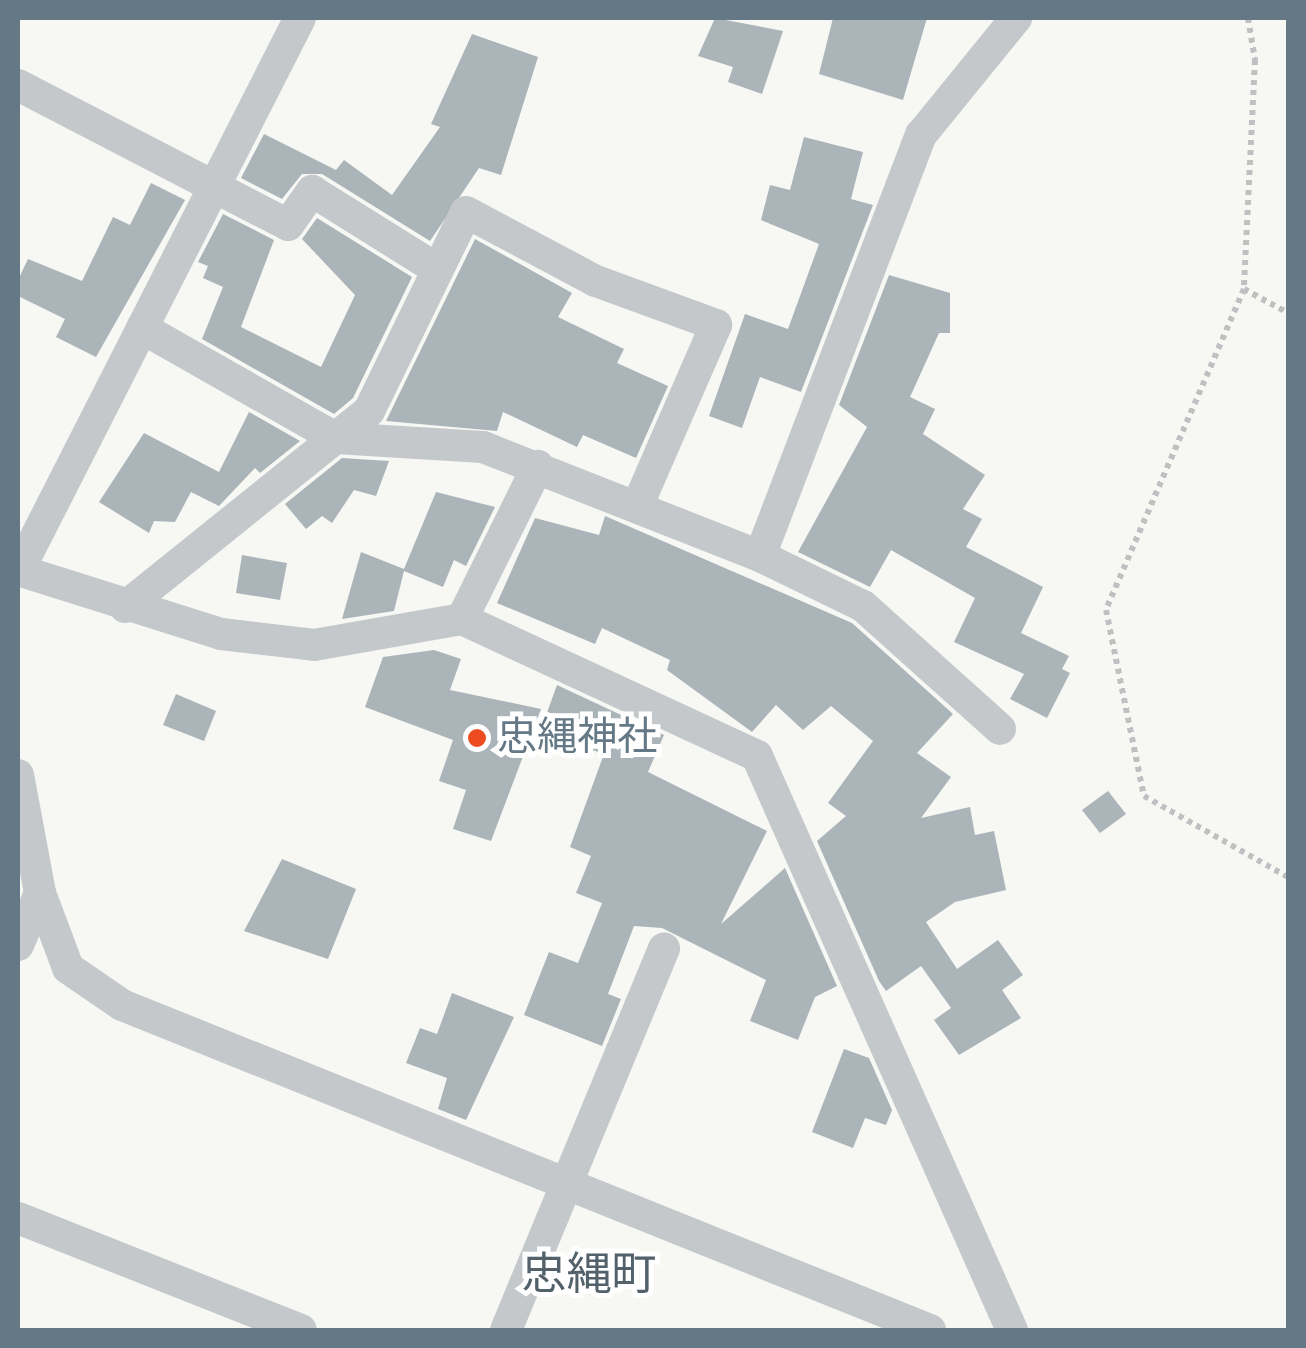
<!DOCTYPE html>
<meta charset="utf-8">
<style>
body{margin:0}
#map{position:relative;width:1306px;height:1348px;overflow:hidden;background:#f7f7f4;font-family:"Alegreya Sans","Noto Sans JP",sans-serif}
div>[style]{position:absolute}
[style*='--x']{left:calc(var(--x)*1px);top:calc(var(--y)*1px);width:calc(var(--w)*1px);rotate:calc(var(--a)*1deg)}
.building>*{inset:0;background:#abb4b9}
.path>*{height:6px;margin-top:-3px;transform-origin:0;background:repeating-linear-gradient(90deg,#bec0c2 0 5px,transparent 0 10px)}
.street>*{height:32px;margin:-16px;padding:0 16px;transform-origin:16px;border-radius:16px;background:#c4c8cb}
.dots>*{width:28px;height:28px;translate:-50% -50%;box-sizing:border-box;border:5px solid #fff;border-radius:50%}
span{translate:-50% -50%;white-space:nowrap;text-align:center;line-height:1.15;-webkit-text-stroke:10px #fff;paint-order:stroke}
.poi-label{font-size:40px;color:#657886}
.left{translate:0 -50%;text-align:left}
.quarter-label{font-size:45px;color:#53616b}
.frame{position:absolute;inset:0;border:20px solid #657886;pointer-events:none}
</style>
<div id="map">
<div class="building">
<div style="clip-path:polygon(715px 18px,783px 31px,762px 94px,728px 82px,733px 67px,698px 56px)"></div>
<div style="clip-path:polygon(833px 18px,927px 18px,903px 100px,819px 74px)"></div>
<div style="clip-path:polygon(472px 34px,538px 57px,501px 175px,479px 168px,430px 241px,322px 174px,302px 174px,282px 199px,241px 178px,264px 134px,336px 170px,344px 160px,392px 195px,440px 127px,431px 124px)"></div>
<div style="clip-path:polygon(804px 137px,863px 152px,851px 199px,873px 205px,801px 392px,760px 377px,742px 428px,709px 416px,745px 314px,788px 329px,819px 244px,761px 220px,770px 185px,790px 190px)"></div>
<div style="clip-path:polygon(151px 183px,185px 200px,96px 357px,56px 337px,65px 319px,18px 296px,18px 280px,28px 259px,82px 281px,113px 217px,130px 225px)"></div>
<div style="clip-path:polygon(223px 214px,274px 240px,241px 327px,321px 367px,355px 295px,302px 239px,317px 218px,412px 277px,353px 398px,334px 414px,202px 339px,223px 287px,203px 278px,208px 266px,198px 262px)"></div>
<div style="clip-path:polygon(475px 239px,572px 293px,558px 317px,624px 349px,617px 363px,668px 386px,636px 458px,583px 435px,577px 447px,503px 412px,497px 431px,386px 421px)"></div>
<div style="clip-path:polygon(889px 275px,950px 293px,950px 333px,939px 333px,910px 397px,935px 409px,923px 434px,985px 475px,963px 509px,982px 519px,966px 547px,1043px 587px,1021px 633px,1069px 656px,1062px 669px,1070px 673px,1047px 718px,1010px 699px,1024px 674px,954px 642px,975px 598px,891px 550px,870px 587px,798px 552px,867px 427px,839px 405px)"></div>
<div style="clip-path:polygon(249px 412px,300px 441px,260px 473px,255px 468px,219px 506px,191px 492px,175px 522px,154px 521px,149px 533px,99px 502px,144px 433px,219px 472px)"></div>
<div style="clip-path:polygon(342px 458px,389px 461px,376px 496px,354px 490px,332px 523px,322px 516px,306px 529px,285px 504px)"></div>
<div style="clip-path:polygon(436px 492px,495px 507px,466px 566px,454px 560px,443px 587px,404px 571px,394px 611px,342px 619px,361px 552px,404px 569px)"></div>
<div style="clip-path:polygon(605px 516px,852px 623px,953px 714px,917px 753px,951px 777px,921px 818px,970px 807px,975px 835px,994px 831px,1006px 890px,955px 902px,926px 922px,957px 969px,998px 940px,1023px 975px,1002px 990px,1021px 1018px,959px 1055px,934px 1020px,951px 1008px,921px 966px,886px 991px,879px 981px,817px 841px,846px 816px,828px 803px,873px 741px,831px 706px,803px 730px,776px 705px,752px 732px,667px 670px,670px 660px,602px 628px,595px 644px,497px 603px,535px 518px,599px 535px)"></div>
<div style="clip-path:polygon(242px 555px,287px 563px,280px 600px,236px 593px)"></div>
<div style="clip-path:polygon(434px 650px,461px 659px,450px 690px,541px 709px,491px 841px,453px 829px,466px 790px,439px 781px,453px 740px,365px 707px,383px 657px)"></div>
<div style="clip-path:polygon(557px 685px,664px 735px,648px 772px,767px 831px,721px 924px,785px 868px,837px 986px,815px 997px,798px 1040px,750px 1021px,766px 980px,662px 928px,634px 926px,608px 994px,621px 999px,602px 1046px,524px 1015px,549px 952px,578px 963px,602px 903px,576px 893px,591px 856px,570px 847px,604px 754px,540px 732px)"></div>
<div style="clip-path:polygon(176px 694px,216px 711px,204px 741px,163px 725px)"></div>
<div style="clip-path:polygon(1108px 791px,1126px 814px,1100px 833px,1082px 810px)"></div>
<div style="clip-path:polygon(282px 859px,356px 889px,328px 959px,244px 931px)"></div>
<div style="clip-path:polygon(452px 993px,514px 1017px,466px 1120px,438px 1109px,447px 1078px,406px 1063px,420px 1028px,437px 1034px)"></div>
<div style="clip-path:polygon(844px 1049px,869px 1058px,892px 1110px,886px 1125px,865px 1118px,853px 1148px,812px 1132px)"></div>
</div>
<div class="path">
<div style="--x:1248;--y:18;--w:43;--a:80.5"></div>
<div style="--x:1255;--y:60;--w:229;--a:92.8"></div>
<div style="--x:1244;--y:289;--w:349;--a:113.3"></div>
<div style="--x:1106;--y:610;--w:190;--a:78.5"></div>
<div style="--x:1144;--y:796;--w:165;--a:29.4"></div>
<div style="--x:1244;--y:289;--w:50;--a:28.6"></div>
</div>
<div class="street">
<div style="--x:18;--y:85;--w:304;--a:27.4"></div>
<div style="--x:288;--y:225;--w:42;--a:-54.8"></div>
<div style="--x:312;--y:191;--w:145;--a:32"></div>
<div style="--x:142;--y:328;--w:223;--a:29.6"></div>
<div style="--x:336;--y:438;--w:147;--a:3.5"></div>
<div style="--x:483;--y:447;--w:298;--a:21.5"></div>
<div style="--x:760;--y:556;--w:114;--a:25.9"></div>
<div style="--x:863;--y:606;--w:184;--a:41.9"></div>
<div style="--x:760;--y:556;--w:451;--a:-69.1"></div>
<div style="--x:921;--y:135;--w:151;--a:-50.9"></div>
<div style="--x:18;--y:570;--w:213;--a:17.5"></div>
<div style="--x:221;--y:634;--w:94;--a:6.7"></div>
<div style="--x:314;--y:645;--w:150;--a:-10"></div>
<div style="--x:462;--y:619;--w:325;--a:24.9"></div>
<div style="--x:757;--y:756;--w:628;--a:66.05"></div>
<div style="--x:19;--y:570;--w:619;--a:-63.02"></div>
<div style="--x:125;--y:607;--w:313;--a:-38.8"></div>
<div style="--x:369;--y:411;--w:221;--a:-64"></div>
<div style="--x:466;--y:212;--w:147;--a:28"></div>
<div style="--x:596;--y:281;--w:128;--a:20.1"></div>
<div style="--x:716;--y:325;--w:195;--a:113.5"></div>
<div style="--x:462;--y:619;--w:171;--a:-63.6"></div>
<div style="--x:18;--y:775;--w:120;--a:79.4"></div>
<div style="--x:40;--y:893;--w:80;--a:69.5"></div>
<div style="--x:68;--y:968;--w:65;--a:34.4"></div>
<div style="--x:122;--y:1005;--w:871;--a:21.91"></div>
<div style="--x:18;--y:945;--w:56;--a:-67.1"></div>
<div style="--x:18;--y:1218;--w:304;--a:21.6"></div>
<div style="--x:506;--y:1330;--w:413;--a:-67.5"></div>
</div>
<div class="dots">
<div style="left:477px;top:738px;background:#ec4c1f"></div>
</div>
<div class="poi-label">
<span class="left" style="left:497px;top:738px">忠縄神社</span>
</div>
<div class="quarter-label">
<span style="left:589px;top:1276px">忠縄町</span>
</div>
<div class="frame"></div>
</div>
